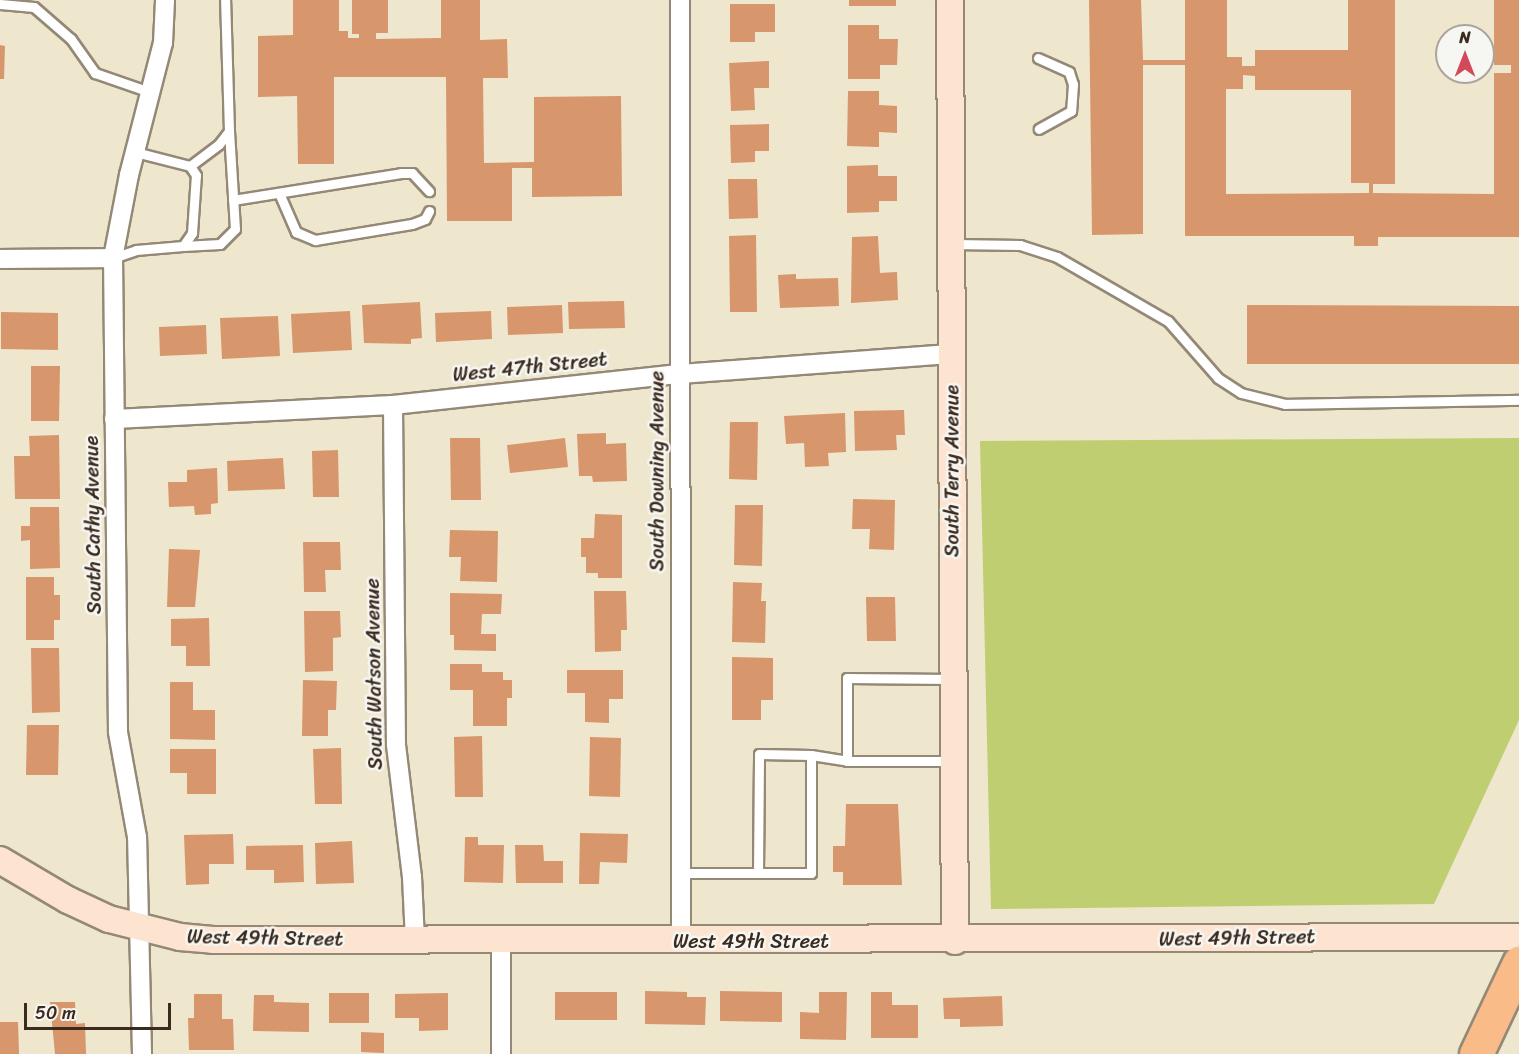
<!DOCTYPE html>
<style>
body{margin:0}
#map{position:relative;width:1519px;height:1054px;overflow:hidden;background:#eee6cd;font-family:Sriracha,sans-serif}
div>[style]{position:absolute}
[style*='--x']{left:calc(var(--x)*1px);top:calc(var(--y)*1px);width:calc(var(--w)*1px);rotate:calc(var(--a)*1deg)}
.green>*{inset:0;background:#bfce70}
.building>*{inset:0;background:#d7966c}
.roads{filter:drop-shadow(2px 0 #948876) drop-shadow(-2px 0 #948876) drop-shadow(0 2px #948876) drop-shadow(0 -2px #948876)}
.lane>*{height:9px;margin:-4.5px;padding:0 4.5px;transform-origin:4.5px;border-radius:4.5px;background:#fff}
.street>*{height:18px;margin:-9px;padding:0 9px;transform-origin:9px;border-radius:9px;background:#fff}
.secondary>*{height:26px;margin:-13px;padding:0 13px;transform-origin:13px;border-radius:13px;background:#fde4d0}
.highway>*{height:33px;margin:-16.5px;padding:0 16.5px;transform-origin:16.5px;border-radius:16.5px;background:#f9bc89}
span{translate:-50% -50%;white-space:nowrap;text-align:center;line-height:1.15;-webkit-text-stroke:5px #f6f6f2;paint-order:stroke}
.street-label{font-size:20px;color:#3b2a1e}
.north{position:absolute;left:1435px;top:24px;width:60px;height:60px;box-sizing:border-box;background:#f6f6f2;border:2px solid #aba49d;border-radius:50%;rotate:0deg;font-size:16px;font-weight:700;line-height:24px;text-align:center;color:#3b2a1e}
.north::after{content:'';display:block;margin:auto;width:21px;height:27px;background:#d1495b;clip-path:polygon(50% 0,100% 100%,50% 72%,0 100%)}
.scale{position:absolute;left:24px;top:1003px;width:147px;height:27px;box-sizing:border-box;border:3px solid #3b2a1e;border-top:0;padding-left:8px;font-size:18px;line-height:21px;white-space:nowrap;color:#3b2a1e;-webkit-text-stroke:4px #f6f6f2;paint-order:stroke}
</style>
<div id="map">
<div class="green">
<div style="clip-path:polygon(1519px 438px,1519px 720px,1434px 904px,991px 909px,980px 441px)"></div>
</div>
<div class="building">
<div style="clip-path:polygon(293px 0,339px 0,339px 31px,348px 31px,348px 38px,359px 38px,359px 34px,352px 34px,352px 0,388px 0,388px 33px,376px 33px,376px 39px,441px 38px,441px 0,480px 0,480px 40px,507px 39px,508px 78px,483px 78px,484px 163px,534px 162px,534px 97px,621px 96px,622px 196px,532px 197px,532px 168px,512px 168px,512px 221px,447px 221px,446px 77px,334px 77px,334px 164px,298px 164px,297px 96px,258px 97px,258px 36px,293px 35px)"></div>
<div style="clip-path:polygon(849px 0,896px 0,896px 6px,849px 6px)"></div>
<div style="clip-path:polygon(evenodd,1089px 0,1141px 0,1143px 60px,1185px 60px,1185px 0,1227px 0,1227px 57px,1242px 57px,1242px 66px,1255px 66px,1255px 50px,1348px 50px,1348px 0,1395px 0,1395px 184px,1373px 184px,1373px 193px,1494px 194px,1494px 73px,1511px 73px,1511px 65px,1494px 65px,1494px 0,1519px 0,1519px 237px,1378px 237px,1378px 246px,1354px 246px,1354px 236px,1185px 236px,1185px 65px,1143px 65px,1143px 234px,1092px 235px,1089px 0,1243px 75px,1255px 76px,1255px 90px,1351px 90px,1351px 183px,1369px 183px,1369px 193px,1226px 194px,1226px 89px,1243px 89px,1243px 75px)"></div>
<div style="clip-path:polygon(730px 4px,775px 4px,775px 32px,755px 32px,755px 42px,730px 42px)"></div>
<div style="clip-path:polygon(848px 25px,879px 25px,879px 39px,898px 39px,897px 65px,880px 65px,880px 79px,848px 79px)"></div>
<div style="clip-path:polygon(0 45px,5px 46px,4px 79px,0 79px)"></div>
<div style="clip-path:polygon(769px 61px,769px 88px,754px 88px,755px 110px,731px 111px,729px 63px)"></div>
<div style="clip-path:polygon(848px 91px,879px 91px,879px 105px,897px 106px,897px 133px,879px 132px,879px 147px,847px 146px)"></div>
<div style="clip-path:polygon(769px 124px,769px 151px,755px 151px,755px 162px,731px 163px,730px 125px)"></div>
<div style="clip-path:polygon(878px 165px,878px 176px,897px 176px,897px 201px,879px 201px,879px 212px,847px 213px,847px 166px)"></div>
<div style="clip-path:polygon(728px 179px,757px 179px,758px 218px,729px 219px)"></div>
<div style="clip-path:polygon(756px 235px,757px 312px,730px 312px,729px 236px)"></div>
<div style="clip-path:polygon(878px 236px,880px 273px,897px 272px,898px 300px,851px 303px,852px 237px)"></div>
<div style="clip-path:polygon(796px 274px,796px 279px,838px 278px,839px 306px,780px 308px,778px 275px)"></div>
<div style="clip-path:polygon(624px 301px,625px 328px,569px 329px,568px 302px)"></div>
<div style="clip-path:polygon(420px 302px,422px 338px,411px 339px,411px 344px,364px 343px,362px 305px)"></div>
<div style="clip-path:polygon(562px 305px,563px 333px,508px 335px,507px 307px)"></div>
<div style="clip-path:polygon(1247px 305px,1519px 306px,1519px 364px,1247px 364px)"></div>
<div style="clip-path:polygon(350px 311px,352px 350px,293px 353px,291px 314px)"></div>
<div style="clip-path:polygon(491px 311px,492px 339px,436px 342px,435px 313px)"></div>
<div style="clip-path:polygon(1px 312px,58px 313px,58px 350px,1px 349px)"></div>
<div style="clip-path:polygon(278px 316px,280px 356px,222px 359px,220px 318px)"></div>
<div style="clip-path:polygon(206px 325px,207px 354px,160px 356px,159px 327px)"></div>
<div style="clip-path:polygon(31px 366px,60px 366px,59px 421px,31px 421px)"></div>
<div style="clip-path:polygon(904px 410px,905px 435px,896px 435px,897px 450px,855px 451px,854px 411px)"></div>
<div style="clip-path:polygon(845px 413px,846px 452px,828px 453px,829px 466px,805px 467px,804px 443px,786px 444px,784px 416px)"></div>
<div style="clip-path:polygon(730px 422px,758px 422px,757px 480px,729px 479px)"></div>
<div style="clip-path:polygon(606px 433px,606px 444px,626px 443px,627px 481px,593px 482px,592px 476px,579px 476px,577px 434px)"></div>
<div style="clip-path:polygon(59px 435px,60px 499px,15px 499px,14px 456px,30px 456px,29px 436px)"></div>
<div style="clip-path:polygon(450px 438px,480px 438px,481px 500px,451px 500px)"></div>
<div style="clip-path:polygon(565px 438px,568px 467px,510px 473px,507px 445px)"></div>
<div style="clip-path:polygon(338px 450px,339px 497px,313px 497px,312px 451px)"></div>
<div style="clip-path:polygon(283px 458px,285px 489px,228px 491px,227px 461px)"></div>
<div style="clip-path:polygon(217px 468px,218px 503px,211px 504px,211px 514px,195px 515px,194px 506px,169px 507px,168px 482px,187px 482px,187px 470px)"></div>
<div style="clip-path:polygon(853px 499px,895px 500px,894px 550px,869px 549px,870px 529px,852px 529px)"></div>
<div style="clip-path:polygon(735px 505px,763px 505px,762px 566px,734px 565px)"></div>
<div style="clip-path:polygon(30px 507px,59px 507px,60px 568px,30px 569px,30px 540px,21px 541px,21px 526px,30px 526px)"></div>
<div style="clip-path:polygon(595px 514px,622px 515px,622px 578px,598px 578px,598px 573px,586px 573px,586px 557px,581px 557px,581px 538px,594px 538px)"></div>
<div style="clip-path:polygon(450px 530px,498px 531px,497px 582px,460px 581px,461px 557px,449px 557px)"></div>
<div style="clip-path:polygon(303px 542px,340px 542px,341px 570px,325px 570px,326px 592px,304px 592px)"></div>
<div style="clip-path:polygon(169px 549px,200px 550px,195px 607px,167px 607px)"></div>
<div style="clip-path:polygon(26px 577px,54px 577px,54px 595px,60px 595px,60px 620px,54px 620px,54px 640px,26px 640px)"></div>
<div style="clip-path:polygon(733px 582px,762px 583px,761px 601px,766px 601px,765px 643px,732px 642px)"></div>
<div style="clip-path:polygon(594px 591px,626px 591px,627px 630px,621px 630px,621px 651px,595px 652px)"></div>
<div style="clip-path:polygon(450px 593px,502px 594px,501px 614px,482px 614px,481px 634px,496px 634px,496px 651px,454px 650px,454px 635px,450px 635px)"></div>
<div style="clip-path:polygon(866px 597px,895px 597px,896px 641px,867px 641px)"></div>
<div style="clip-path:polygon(304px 611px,340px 611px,341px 637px,333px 638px,333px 671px,305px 672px)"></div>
<div style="clip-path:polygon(209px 618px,210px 666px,186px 666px,186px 646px,171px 646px,171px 619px)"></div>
<div style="clip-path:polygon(31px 648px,59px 648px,60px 712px,32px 713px)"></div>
<div style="clip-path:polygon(732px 657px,773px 658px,773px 700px,761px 700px,761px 720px,732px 720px)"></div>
<div style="clip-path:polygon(450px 664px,482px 664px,482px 672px,503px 672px,503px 680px,512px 680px,512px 698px,507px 698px,507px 726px,473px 726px,473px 690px,450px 690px)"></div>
<div style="clip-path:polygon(567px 670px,623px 670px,623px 699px,609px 699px,609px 723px,585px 722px,585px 693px,567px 693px)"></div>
<div style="clip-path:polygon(303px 680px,337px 681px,336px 710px,328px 710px,328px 736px,302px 736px)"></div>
<div style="clip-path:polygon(170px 682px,193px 682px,193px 710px,215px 710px,215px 740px,170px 739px)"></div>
<div style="clip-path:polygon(27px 725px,59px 725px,58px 775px,26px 775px)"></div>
<div style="clip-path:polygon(482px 736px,483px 797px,455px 797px,454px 737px)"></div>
<div style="clip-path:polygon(590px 737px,621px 738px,620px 797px,589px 796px)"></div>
<div style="clip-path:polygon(341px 748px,342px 804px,315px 804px,313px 749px)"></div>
<div style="clip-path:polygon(170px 749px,216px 749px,216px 794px,187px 794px,187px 773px,170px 773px)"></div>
<div style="clip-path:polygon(846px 804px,898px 804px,902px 885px,843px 885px,843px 872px,833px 872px,833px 846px,845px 846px)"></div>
<div style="clip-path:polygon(580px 833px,628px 834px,627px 863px,600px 862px,599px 884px,579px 884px)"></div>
<div style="clip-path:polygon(233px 834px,234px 864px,209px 864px,209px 884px,186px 885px,184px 835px)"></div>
<div style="clip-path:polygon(465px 837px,478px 837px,478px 845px,504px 845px,503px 883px,464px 882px)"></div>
<div style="clip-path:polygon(352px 841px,354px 883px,316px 884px,315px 843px)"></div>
<div style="clip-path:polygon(303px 845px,304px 882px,274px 883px,274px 870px,246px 870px,246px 846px)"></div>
<div style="clip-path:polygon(515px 845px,543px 845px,544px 861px,563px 861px,563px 883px,516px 883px)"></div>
<div style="clip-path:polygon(645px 991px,687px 992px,687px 997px,706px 997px,705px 1025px,645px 1024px)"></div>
<div style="clip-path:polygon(720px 991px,782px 992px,782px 1022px,720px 1021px)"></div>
<div style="clip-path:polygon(555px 992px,617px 992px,617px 1020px,555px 1020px)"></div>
<div style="clip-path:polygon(819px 992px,847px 992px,846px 1040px,800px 1039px,800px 1012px,819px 1013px)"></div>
<div style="clip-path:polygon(871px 992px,892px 992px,892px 1005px,918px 1005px,918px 1038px,871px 1038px)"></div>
<div style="clip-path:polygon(329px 993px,369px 993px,369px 1023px,329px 1023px)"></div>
<div style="clip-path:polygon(448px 993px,448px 1030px,419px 1031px,419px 1018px,395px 1018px,395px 994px)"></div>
<div style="clip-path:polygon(194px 994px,222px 994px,222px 1019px,233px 1019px,234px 1050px,189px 1050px,188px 1018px,194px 1018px)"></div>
<div style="clip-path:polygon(254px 995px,274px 995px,274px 1002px,309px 1003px,309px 1032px,253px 1031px)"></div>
<div style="clip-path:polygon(1002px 996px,1003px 1026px,960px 1027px,960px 1019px,944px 1019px,943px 998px)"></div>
<div style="clip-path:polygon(50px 1002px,75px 1002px,76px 1024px,85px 1023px,86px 1054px,55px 1054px)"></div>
<div style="clip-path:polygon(0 1022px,18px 1022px,19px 1054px,0 1054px)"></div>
<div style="clip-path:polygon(361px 1032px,384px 1033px,384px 1053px,361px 1052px)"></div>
</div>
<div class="roads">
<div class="lane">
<div style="--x:0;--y:4;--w:34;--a:5"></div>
<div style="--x:34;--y:7;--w:49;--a:40.9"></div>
<div style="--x:71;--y:39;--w:42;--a:54.8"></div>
<div style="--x:95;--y:73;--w:58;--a:19.1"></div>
<div style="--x:1038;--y:58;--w:34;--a:24"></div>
<div style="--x:1069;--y:72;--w:13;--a:72"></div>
<div style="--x:1073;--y:84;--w:27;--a:94"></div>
<div style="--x:1071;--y:111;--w:37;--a:151"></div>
<div style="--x:190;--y:166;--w:36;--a:-37"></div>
<div style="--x:219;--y:144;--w:16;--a:-52"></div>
<div style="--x:229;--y:131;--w:131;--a:-91.7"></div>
<div style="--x:279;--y:193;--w:43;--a:66.4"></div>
<div style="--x:296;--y:232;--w:21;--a:23"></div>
<div style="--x:315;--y:240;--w:98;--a:-9.4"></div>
<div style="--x:412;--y:224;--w:14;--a:-21"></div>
<div style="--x:425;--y:219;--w:9;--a:-63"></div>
<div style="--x:233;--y:200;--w:170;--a:-9.1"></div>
<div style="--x:401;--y:173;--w:11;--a:0"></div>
<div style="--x:412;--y:173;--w:25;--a:47"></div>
<div style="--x:953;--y:244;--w:67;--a:0.9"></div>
<div style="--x:1020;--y:245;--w:39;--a:18"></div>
<div style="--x:1057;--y:257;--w:128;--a:30"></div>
<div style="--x:1168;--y:321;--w:76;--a:48.7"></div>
<div style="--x:1218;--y:378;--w:27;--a:33"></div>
<div style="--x:1241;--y:393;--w:45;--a:14"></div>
<div style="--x:1285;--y:404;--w:234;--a:-1"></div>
<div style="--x:183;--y:246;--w:37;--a:-3"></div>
<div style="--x:220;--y:244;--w:21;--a:-45"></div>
<div style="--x:235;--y:229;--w:98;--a:-93.5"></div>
<div style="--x:113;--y:258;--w:24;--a:-19"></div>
<div style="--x:136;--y:250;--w:47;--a:-4.9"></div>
<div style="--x:183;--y:246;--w:16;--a:-55"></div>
<div style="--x:192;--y:233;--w:58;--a:-86.1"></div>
<div style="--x:196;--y:175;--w:11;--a:-124"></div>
<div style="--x:190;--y:166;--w:57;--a:-165.7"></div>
<div style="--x:951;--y:679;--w:104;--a:-179.4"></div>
<div style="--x:847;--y:678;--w:83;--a:90"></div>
<div style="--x:847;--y:761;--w:105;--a:0"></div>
<div style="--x:680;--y:873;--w:78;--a:0"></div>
<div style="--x:758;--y:873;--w:119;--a:-89.5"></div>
<div style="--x:759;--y:754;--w:52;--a:1.1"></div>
<div style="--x:811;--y:755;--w:36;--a:9"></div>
<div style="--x:758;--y:873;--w:53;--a:0"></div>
<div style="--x:811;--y:873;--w:118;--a:-90"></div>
</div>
<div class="street">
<div style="--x:680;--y:0;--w:941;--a:89.94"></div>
<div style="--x:0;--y:259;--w:113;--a:-0.5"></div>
<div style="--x:393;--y:405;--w:340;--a:89.5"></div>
<div style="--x:396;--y:745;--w:133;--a:83.1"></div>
<div style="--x:412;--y:877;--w:63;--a:87.3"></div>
<div style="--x:114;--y:419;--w:279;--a:-2.9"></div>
<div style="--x:393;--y:405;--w:288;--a:-6.2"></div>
<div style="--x:679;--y:374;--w:273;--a:-4.2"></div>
<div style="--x:501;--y:941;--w:113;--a:90"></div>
<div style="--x:142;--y:1054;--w:217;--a:-91.3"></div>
<div style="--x:137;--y:837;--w:107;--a:-100.3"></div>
<div style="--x:118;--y:732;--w:474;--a:-90.6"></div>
<div style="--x:113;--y:258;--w:85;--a:-79.1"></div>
<div style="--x:129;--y:175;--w:136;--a:-75.6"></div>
<div style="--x:163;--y:43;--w:43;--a:-87.3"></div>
</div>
<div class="secondary">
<div style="--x:950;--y:0;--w:941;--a:89.7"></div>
<div style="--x:0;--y:860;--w:79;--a:30.5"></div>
<div style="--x:68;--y:900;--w:45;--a:24.9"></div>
<div style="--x:109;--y:919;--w:73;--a:14.2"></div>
<div style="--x:180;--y:937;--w:33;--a:5"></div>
<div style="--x:213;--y:940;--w:1306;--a:-0.13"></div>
</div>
<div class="highway">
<div style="--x:1476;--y:1054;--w:101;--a:-64.7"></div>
</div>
</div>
<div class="street-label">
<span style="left:530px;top:367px;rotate:-6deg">West 47th Street</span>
<span style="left:657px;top:471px;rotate:-90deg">South Downing Avenue</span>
<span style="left:952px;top:471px;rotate:-90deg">South Terry Avenue</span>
<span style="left:93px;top:525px;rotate:-91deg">South Cathy Avenue</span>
<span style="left:374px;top:674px;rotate:-91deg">South Watson Avenue</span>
<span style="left:265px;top:938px;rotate:1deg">West 49th Street</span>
<span style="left:1237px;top:938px;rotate:-1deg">West 49th Street</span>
<span style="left:751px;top:941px">West 49th Street</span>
</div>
<div class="north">N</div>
<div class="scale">50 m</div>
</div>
